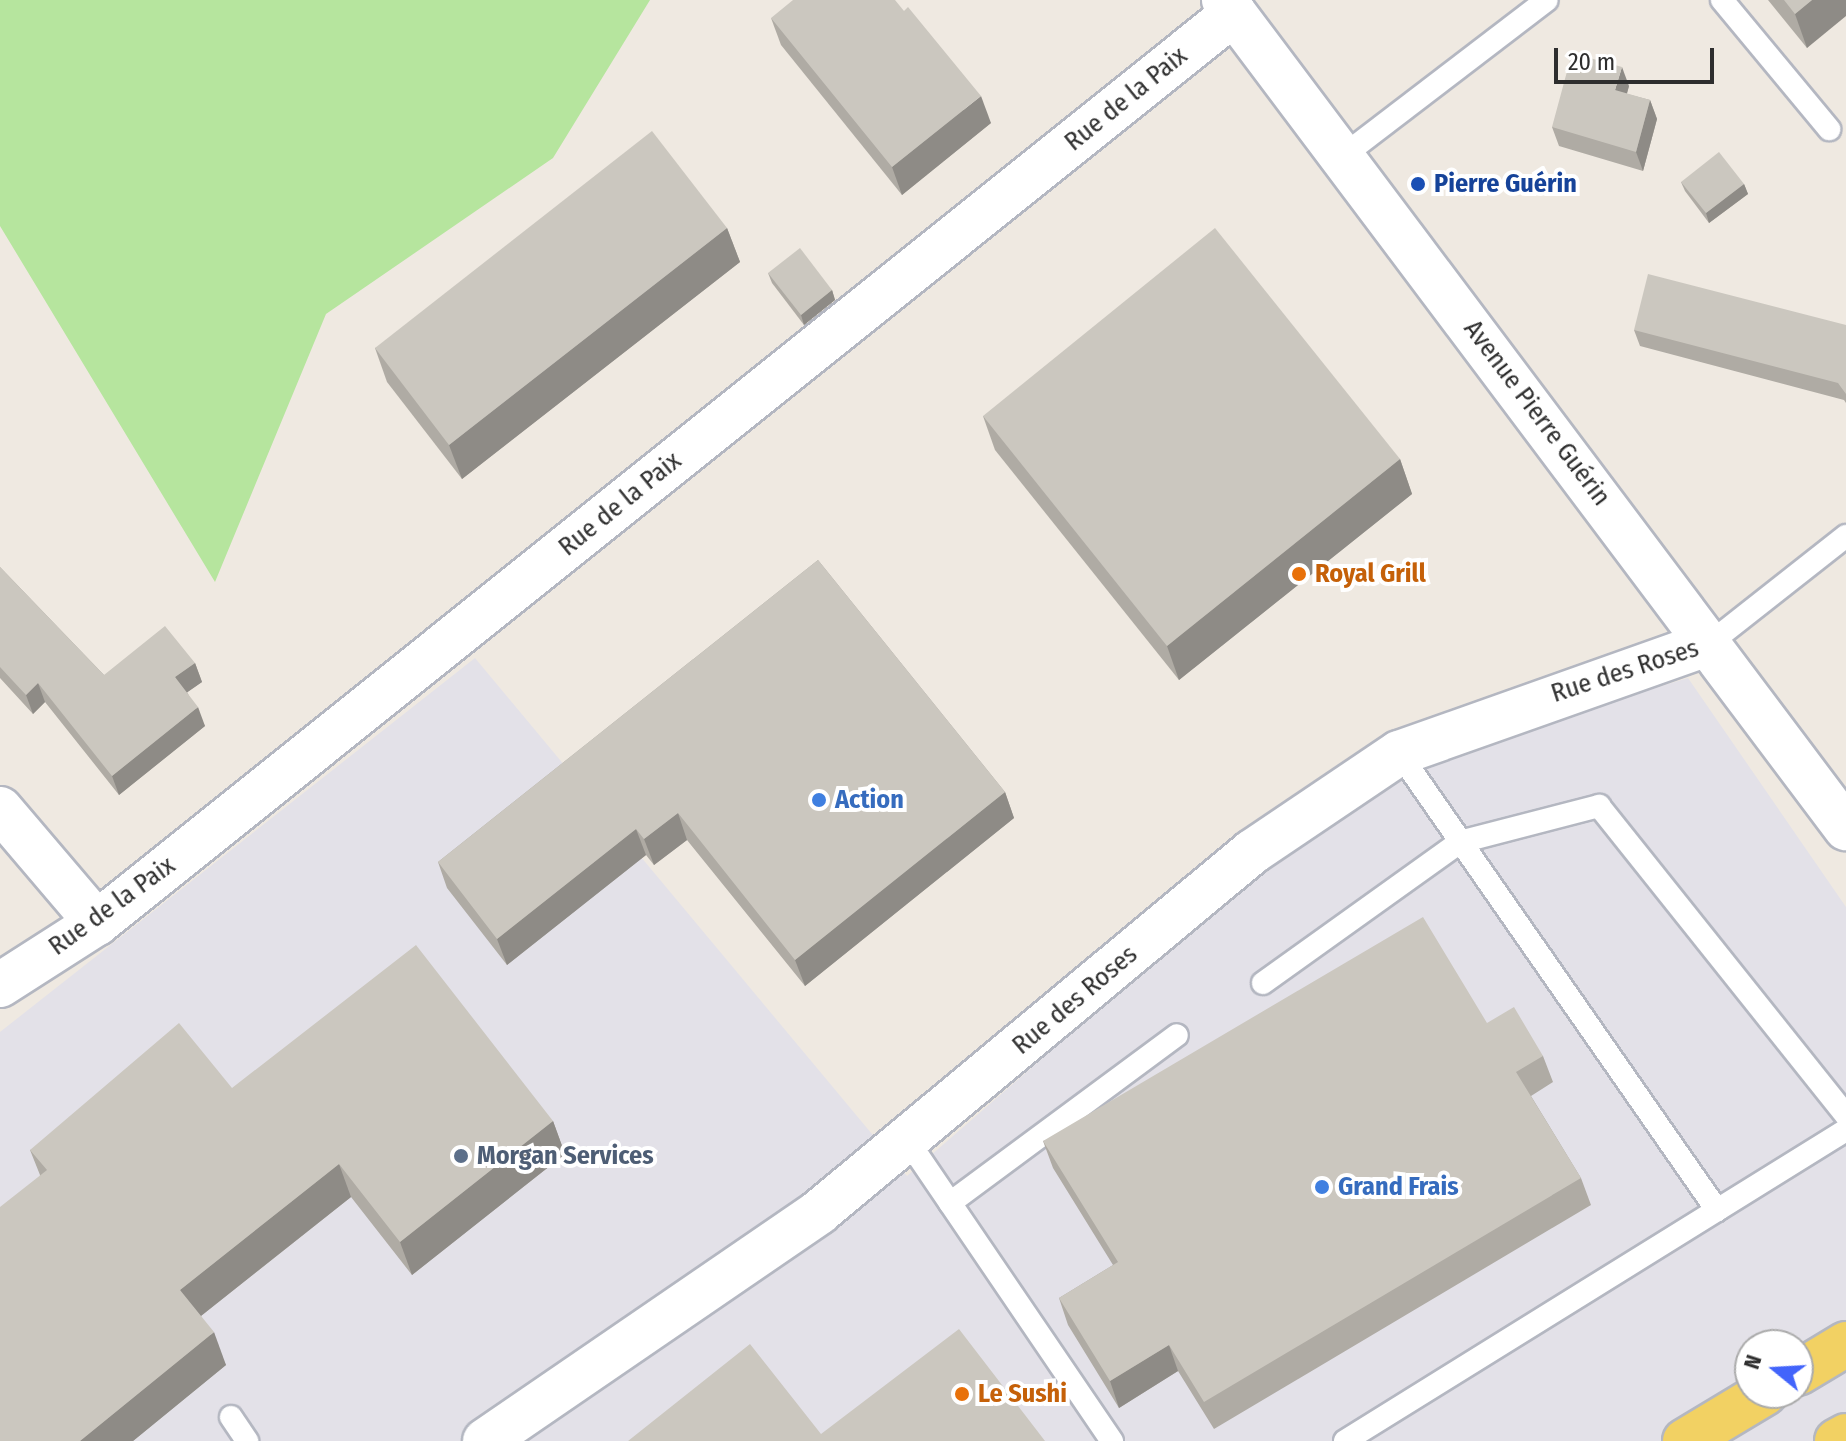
<!DOCTYPE html>
<meta charset="utf-8">
<style>
body{margin:0}
#map{position:relative;width:1846px;height:1441px;overflow:hidden;background:#efe9e1;font-family:"Fira Sans Condensed",sans-serif}
div>[style]{position:absolute}
[style*='--x']{left:calc(var(--x)*1px);top:calc(var(--y)*1px);width:calc(var(--w)*1px);rotate:calc(var(--a)*1deg)}
.industrial>*{inset:0;background:#e3e1e8}
.green>*{inset:0;background:#b6e59e}
.roads{filter:drop-shadow(2px 0 #b4b7c1) drop-shadow(-2px 0 #b4b7c1) drop-shadow(0 2px #b4b7c1) drop-shadow(0 -2px #b4b7c1)}
.service>*{height:22px;margin:-11px;padding:0 11px;transform-origin:11px;border-radius:11px;background:#fff}
.minor>*{height:44px;margin:-22px;padding:0 22px;transform-origin:22px;border-radius:22px;background:#fff}
.tertiary>*{height:44px;margin:-22px;padding:0 22px;transform-origin:22px;border-radius:22px;background:#fff}
.primary>*{height:44px;margin:-22px;padding:0 22px;transform-origin:22px;border-radius:22px;background:#f2d163}
.wall>*{inset:0;background:#afaba4}
.shaded-wall>*{inset:0;background:#8e8b86}
.building>*{inset:0;background:#cbc7bf}
.dots>*{width:22px;height:22px;translate:-50% -50%;box-sizing:border-box;border:4px solid #fff;border-radius:50%}
span{translate:-50% -50%;white-space:nowrap;text-align:center;line-height:1.15;-webkit-text-stroke:8px #fff;paint-order:stroke}
.street-label{font-size:26px;color:#2e2e2e}
.transit-label{font-size:26px;color:#164399;font-weight:700}
.left{translate:0 -50%;text-align:left}
.food-label{font-size:26px;color:#c56008;font-weight:700}
.shop-label{font-size:26px;color:#366cbe;font-weight:700}
.service-label{font-size:26px;color:#4e5e75;font-weight:700}
.north{position:absolute;left:1734px;top:1329px;width:80px;height:80px;box-sizing:border-box;background:#fff;border:2px solid #ababab;border-radius:50%;rotate:288deg;font-size:22px;font-weight:700;line-height:32px;text-align:center;color:#2e2e2e}
.north::after{content:'';display:block;margin:auto;width:28px;height:36px;background:#4264fb;clip-path:polygon(50% 0,100% 100%,50% 72%,0 100%)}
.scale{position:absolute;left:1554px;top:48px;width:160px;height:36px;box-sizing:border-box;border:4px solid #2e2e2e;border-top:0;padding-left:10px;font-size:24px;line-height:28px;white-space:nowrap;color:#2e2e2e;-webkit-text-stroke:6px #fff;paint-order:stroke}
</style>
<div id="map">
<div class="industrial">
<div style="clip-path:polygon(evenodd,475px 658px,907px 1176px,1214px 909px,1433px 755px,1688px 678px,1846px 907px,1846px 1441px,0 1441px,0 1032px,475px 658px,1750px 1345px,1798px 1345px,1798px 1393px,1750px 1393px,1750px 1345px)"></div>
</div>
<div class="green">
<div style="clip-path:polygon(0 0,650px 0,553px 158px,326px 314px,215px 582px,0 226px)"></div>
</div>
<div class="roads">
<div class="service">
<div style="--x:1722;--y:0;--w:168;--a:50.3"></div>
<div style="--x:1344;--y:155;--w:255;--a:-37.4"></div>
<div style="--x:1710;--y:643;--w:173;--a:-38.2"></div>
<div style="--x:1399;--y:753;--w:557;--a:55.17"></div>
<div style="--x:1263;--y:983;--w:242;--a:-35.6"></div>
<div style="--x:1460;--y:842;--w:144;--a:-14.5"></div>
<div style="--x:1599;--y:806;--w:396;--a:51.4"></div>
<div style="--x:908;--y:1141;--w:363;--a:55.8"></div>
<div style="--x:950;--y:1203;--w:282;--a:-36.5"></div>
<div style="--x:231;--y:1417;--w:29;--a:56"></div>
<div style="--x:1345;--y:1441;--w:590;--a:-31.83"></div>
</div>
<div class="minor">
<div style="--x:0;--y:809;--w:150;--a:49.6"></div>
<div style="--x:0;--y:985;--w:115;--a:-32.6"></div>
<div style="--x:97;--y:923;--w:1456;--a:-38.67"></div>
<div style="--x:485;--y:1441;--w:405;--a:-34.4"></div>
<div style="--x:819;--y:1212;--w:563;--a:-39.74"></div>
<div style="--x:1252;--y:852;--w:177;--a:-34"></div>
<div style="--x:1399;--y:753;--w:330;--a:-19.5"></div>
</div>
<div class="tertiary">
<div style="--x:1224;--y:0;--w:1036;--a:53.09"></div>
</div>
<div class="primary">
<div style="--x:1798;--y:1373;--w:56;--a:-31.1"></div>
<div style="--x:1685;--y:1441;--w:93;--a:-31"></div>
<div style="--x:1837;--y:1441;--w:10;--a:-29"></div>
</div>
</div>
<div class="wall">
<div style="clip-path:polygon(1768px 0,1846px 0,1807px 48px)"></div>
<div style="clip-path:polygon(771px 18px,991px 123px,902px 195px,781px 45px)"></div>
<div style="clip-path:polygon(1629px 86px,1627px 94px,1650px 100px,1657px 119px,1643px 171px,1559px 146px,1552px 127px)"></div>
<div style="clip-path:polygon(1681px 182px,1744px 184px,1748px 194px,1709px 223px,1685px 191px)"></div>
<div style="clip-path:polygon(727px 228px,740px 262px,462px 479px,387px 382px,375px 348px)"></div>
<div style="clip-path:polygon(768px 273px,832px 290px,835px 300px,804px 325px,772px 283px)"></div>
<div style="clip-path:polygon(1846px 325px,1846px 403px,1844px 400px,1640px 346px,1634px 330px)"></div>
<div style="clip-path:polygon(983px 416px,1400px 459px,1412px 494px,1179px 680px,995px 450px)"></div>
<div style="clip-path:polygon(818px 560px,1005px 792px,1014px 818px,805px 986px,687px 840px,654px 865px,646px 855px,507px 965px,447px 888px,438px 862px)"></div>
<div style="clip-path:polygon(0 567px,104px 675px,195px 663px,202px 682px,187px 692px,205px 726px,119px 795px,45px 702px,33px 714px,0 678px)"></div>
<div style="clip-path:polygon(1487px 1023px,1543px 1056px,1553px 1082px,1531px 1096px,1581px 1178px,1591px 1205px,1214px 1429px,1178px 1371px,1119px 1408px,1068px 1325px,1059px 1298px,1113px 1265px,1053px 1168px,1043px 1141px)"></div>
<div style="clip-path:polygon(232px 1088px,553px 1121px,565px 1154px,412px 1275px,351px 1197px,201px 1316px,226px 1365px,133px 1441px,0 1441px,40px 1175px,30px 1150px)"></div>
</div>
<div class="shaded-wall">
<div style="clip-path:polygon(1812px 0,1846px 0,1846px 16px,1807px 48px,1795px 14px)"></div>
<div style="clip-path:polygon(1622px 67px,1629px 86px,1622px 109px,1615px 90px)"></div>
<div style="clip-path:polygon(981px 96px,991px 123px,902px 195px,892px 167px)"></div>
<div style="clip-path:polygon(1650px 100px,1657px 119px,1643px 171px,1636px 152px)"></div>
<div style="clip-path:polygon(1744px 184px,1748px 194px,1709px 223px,1706px 213px)"></div>
<div style="clip-path:polygon(727px 228px,740px 262px,462px 479px,449px 445px)"></div>
<div style="clip-path:polygon(832px 290px,835px 300px,804px 325px,801px 315px)"></div>
<div style="clip-path:polygon(1400px 459px,1412px 494px,1179px 680px,1167px 646px)"></div>
<div style="clip-path:polygon(195px 663px,202px 682px,182px 696px,175px 677px)"></div>
<div style="clip-path:polygon(38px 683px,45px 702px,33px 714px,26px 695px)"></div>
<div style="clip-path:polygon(198px 707px,205px 726px,119px 795px,112px 776px)"></div>
<div style="clip-path:polygon(1005px 792px,1014px 818px,805px 986px,795px 960px)"></div>
<div style="clip-path:polygon(678px 813px,687px 840px,654px 865px,644px 839px)"></div>
<div style="clip-path:polygon(636px 829px,646px 855px,507px 965px,497px 939px)"></div>
<div style="clip-path:polygon(553px 1121px,565px 1154px,412px 1275px,400px 1242px)"></div>
<div style="clip-path:polygon(339px 1164px,351px 1197px,192px 1323px,180px 1290px)"></div>
<div style="clip-path:polygon(214px 1332px,226px 1365px,133px 1441px,80px 1441px)"></div>
<div style="clip-path:polygon(1169px 1345px,1178px 1371px,1119px 1408px,1110px 1381px)"></div>
</div>
<div class="building">
<div style="clip-path:polygon(793px 0,895px 0,904px 11px,908px 7px,981px 96px,892px 167px,771px 18px)"></div>
<div style="clip-path:polygon(1784px 0,1812px 0,1795px 14px)"></div>
<div style="clip-path:polygon(1572px 53px,1622px 67px,1615px 90px,1650px 100px,1636px 152px,1552px 127px)"></div>
<div style="clip-path:polygon(652px 131px,727px 228px,449px 445px,375px 348px)"></div>
<div style="clip-path:polygon(1719px 152px,1744px 184px,1706px 213px,1681px 182px)"></div>
<div style="clip-path:polygon(1215px 228px,1400px 459px,1167px 646px,983px 416px)"></div>
<div style="clip-path:polygon(800px 248px,832px 290px,801px 315px,768px 273px)"></div>
<div style="clip-path:polygon(1648px 274px,1846px 325px,1846px 394px,1838px 383px,1634px 330px)"></div>
<div style="clip-path:polygon(818px 560px,1005px 792px,795px 960px,678px 813px,644px 839px,636px 829px,497px 939px,438px 862px)"></div>
<div style="clip-path:polygon(0 567px,104px 675px,165px 626px,195px 663px,175px 677px,198px 707px,112px 776px,38px 683px,26px 695px,0 667px)"></div>
<div style="clip-path:polygon(1423px 917px,1487px 1023px,1514px 1007px,1543px 1056px,1516px 1072px,1581px 1178px,1204px 1402px,1169px 1345px,1110px 1381px,1059px 1298px,1118px 1262px,1043px 1141px)"></div>
<div style="clip-path:polygon(416px 945px,553px 1121px,400px 1242px,339px 1164px,180px 1290px,214px 1332px,80px 1441px,0 1441px,0 1207px,47px 1170px,30px 1150px,179px 1023px,232px 1088px)"></div>
<div style="clip-path:polygon(959px 1329px,1045px 1441px,628px 1441px,750px 1344px,821px 1434px)"></div>
</div>
<div class="dots">
<div style="left:1418px;top:184px;background:#1a4fb4"></div>
<div style="left:1299px;top:574px;background:#e8710a"></div>
<div style="left:819px;top:800px;background:#3f7fe0"></div>
<div style="left:461px;top:1156px;background:#5c6f8a"></div>
<div style="left:1322px;top:1187px;background:#3f7fe0"></div>
<div style="left:962px;top:1394px;background:#e8710a"></div>
</div>
<div class="street-label">
<span style="left:1126px;top:99px;rotate:-39deg">Rue de la Paix</span>
<span style="left:1537px;top:413px;rotate:53deg">Avenue Pierre Guérin</span>
<span style="left:620px;top:504px;rotate:-39deg">Rue de la Paix</span>
<span style="left:1625px;top:671px;rotate:-18deg">Rue des Roses</span>
<span style="left:112px;top:906px;rotate:-36deg">Rue de la Paix</span>
<span style="left:1075px;top:1000px;rotate:-40deg">Rue des Roses</span>
</div>
<div class="transit-label">
<span class="left" style="left:1434px;top:184px">Pierre Guérin</span>
</div>
<div class="food-label">
<span class="left" style="left:1315px;top:574px">Royal Grill</span>
<span class="left" style="left:978px;top:1394px">Le Sushi</span>
</div>
<div class="shop-label">
<span class="left" style="left:835px;top:800px">Action</span>
<span class="left" style="left:1338px;top:1187px">Grand Frais</span>
</div>
<div class="service-label">
<span class="left" style="left:477px;top:1156px">Morgan Services</span>
</div>
<div class="north">N</div>
<div class="scale">20 m</div>
</div>
